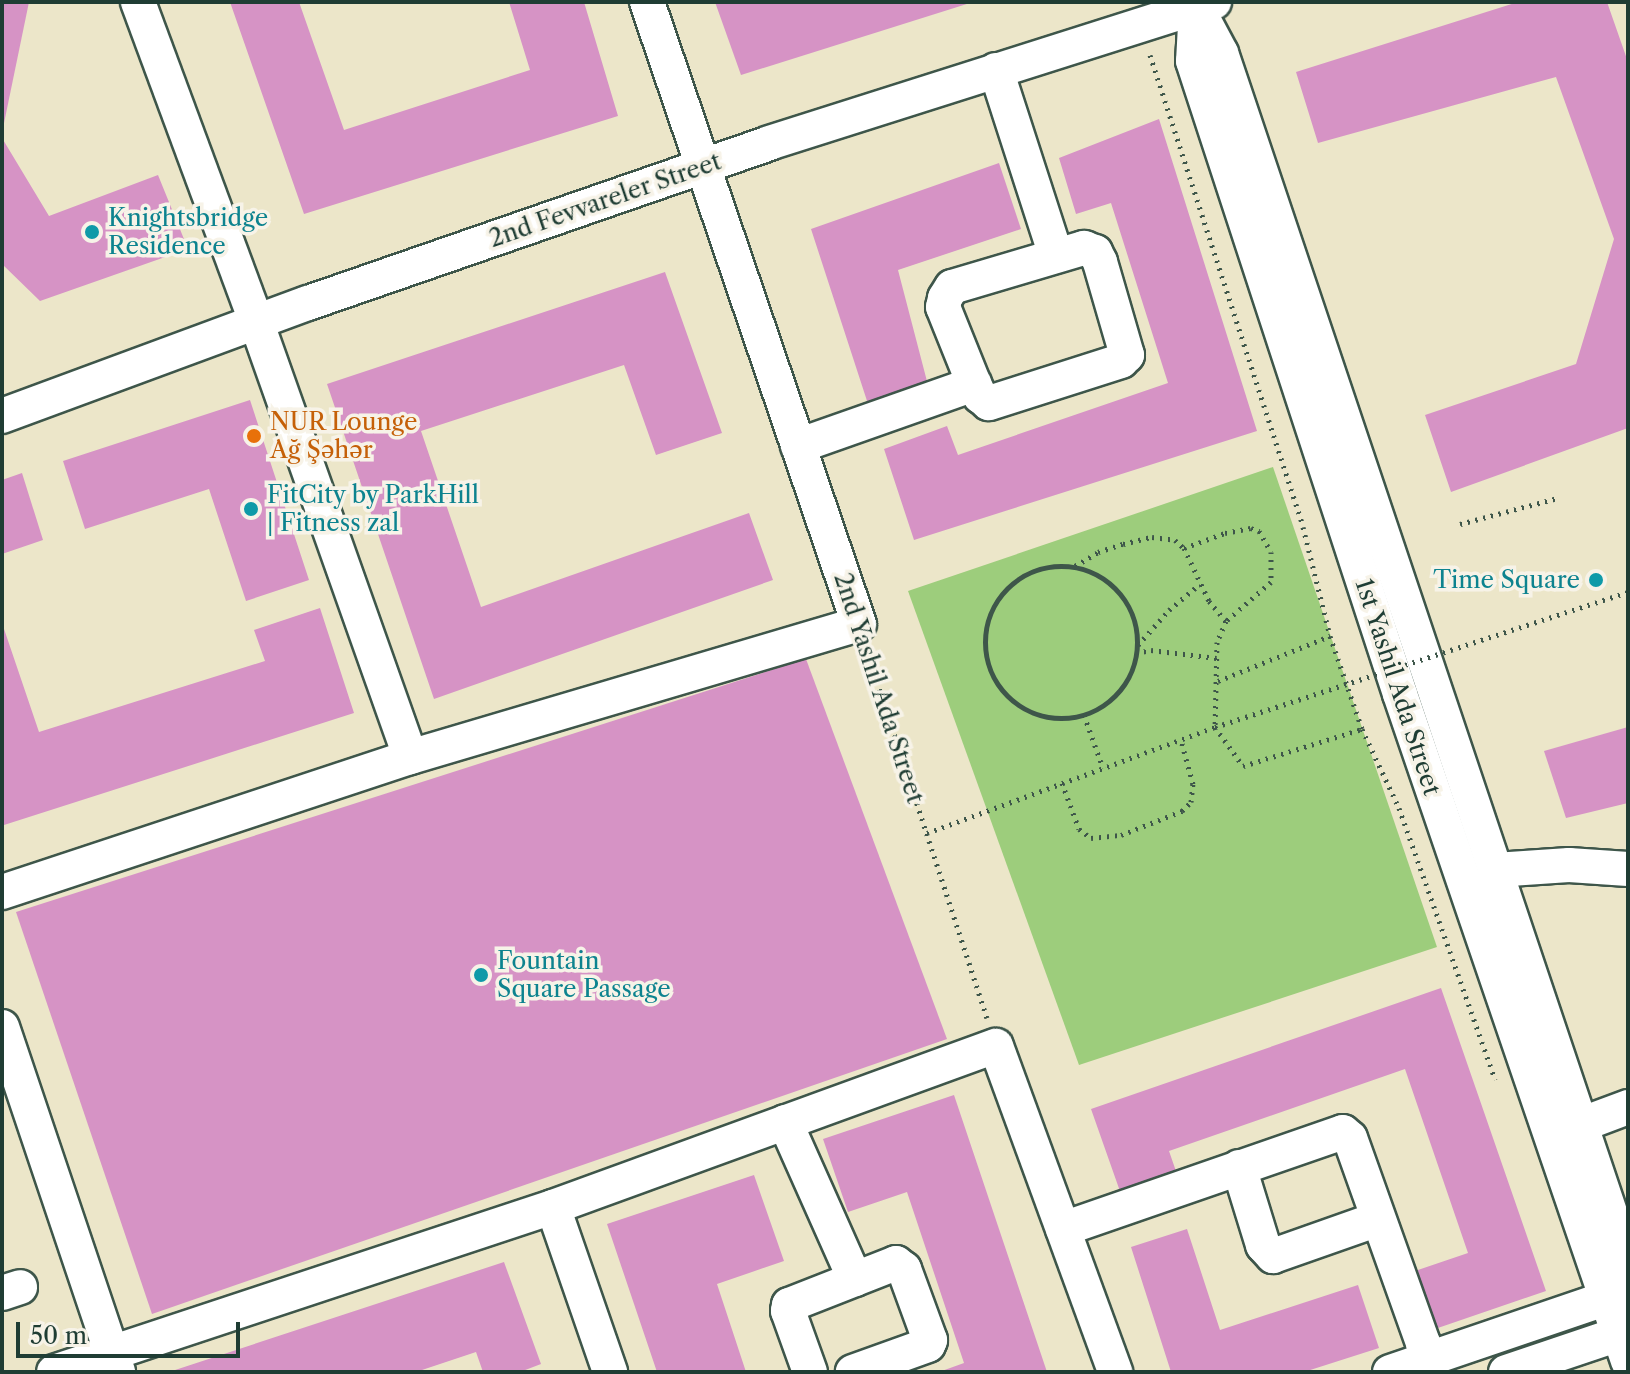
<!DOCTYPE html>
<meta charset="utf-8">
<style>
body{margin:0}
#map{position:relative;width:1630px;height:1374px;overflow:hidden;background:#ece6c9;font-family:"Libre Caslon Text",serif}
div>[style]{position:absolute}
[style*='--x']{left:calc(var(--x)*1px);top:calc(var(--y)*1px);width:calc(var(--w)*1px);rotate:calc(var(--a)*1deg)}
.green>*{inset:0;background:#9dcd7c}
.building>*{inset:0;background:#d693c5}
.path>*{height:5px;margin-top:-2.5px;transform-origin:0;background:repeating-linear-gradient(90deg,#3e564a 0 2px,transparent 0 8px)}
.path>.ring{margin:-2.5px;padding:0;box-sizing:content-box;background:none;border:5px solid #3e564a;border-radius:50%}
.roads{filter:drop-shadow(2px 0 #3e564a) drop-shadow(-2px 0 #3e564a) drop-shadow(0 2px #3e564a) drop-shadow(0 -2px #3e564a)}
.minor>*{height:34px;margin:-17px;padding:0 17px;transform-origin:17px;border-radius:17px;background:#fff}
.path-bridge>*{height:5px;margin-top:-2.5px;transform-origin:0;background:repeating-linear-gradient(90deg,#3e564a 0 2px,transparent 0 8px)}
.dots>*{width:22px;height:22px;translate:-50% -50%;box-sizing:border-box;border:4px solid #f7f3e8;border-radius:50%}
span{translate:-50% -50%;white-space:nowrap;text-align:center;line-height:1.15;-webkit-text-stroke:7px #f7f3e8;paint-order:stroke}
.street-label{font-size:24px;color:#1f3d34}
.culture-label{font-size:24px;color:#0d838f}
.left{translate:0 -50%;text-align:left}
.right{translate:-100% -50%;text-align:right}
.food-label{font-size:24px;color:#c56008}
.frame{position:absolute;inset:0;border:4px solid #1f3d34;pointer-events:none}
.scale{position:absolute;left:16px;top:1322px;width:224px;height:36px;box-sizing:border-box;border:4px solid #1f3d34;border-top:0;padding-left:10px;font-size:24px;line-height:28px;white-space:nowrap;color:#1f3d34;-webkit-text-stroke:6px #f7f3e8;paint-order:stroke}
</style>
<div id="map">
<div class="green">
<div style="clip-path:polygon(1273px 467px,1437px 947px,1079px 1065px,908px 591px)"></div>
</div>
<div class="building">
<div style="clip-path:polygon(2px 2px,29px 2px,3px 128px,2px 128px)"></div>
<div style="clip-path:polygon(230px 2px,299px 2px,344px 130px,530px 70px,509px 2px,584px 2px,618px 116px,304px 214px)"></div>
<div style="clip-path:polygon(715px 2px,970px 2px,970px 3px,741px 75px)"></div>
<div style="clip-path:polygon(1518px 2px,1607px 2px,1628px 62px,1628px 428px,1451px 492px,1425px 415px,1576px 364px,1614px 239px,1556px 77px,1318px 143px,1296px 72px)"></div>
<div style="clip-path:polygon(1159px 119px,1257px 431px,914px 540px,884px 449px,947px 426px,958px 455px,1168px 383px,1111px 203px,1076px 214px,1059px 158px)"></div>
<div style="clip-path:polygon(2px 138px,49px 216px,158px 175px,188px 249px,40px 301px,2px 264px)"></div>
<div style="clip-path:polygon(999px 163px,1021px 229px,898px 270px,929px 389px,869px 407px,811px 229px)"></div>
<div style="clip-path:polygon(665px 272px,722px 433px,656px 455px,624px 365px,421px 431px,481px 607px,749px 513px,773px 580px,434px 699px,327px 384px)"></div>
<div style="clip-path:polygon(250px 400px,309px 580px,246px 601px,209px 489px,85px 529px,63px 461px)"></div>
<div style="clip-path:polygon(22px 473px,43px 540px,2px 554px,2px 480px)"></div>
<div style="clip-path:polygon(320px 608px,354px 713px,4px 825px,2px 623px,39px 732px,265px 661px,254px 630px)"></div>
<div style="clip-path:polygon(806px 659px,947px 1039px,152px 1314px,16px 912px)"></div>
<div style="clip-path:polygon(1628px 727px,1628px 803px,1566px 818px,1544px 751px)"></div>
<div style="clip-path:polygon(1441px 988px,1546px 1291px,1432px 1330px,1412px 1272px,1468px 1253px,1405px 1069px,1169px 1151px,1178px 1177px,1122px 1197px,1091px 1109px)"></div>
<div style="clip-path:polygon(954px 1095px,1047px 1372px,939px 1372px,964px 1363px,907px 1192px,848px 1212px,823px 1139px)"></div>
<div style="clip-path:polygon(754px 1175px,784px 1261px,717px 1284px,746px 1372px,657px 1372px,607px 1224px)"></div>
<div style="clip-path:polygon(1187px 1229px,1220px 1330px,1358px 1285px,1379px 1348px,1304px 1372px,1171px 1372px,1131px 1247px)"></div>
<div style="clip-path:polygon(504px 1262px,541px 1364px,520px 1372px,483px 1372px,476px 1352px,416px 1372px,169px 1372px)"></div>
</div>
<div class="path">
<div style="--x:1150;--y:55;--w:496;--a:72"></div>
<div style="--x:1303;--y:527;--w:112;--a:76.1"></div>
<div style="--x:1330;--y:636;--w:98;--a:71"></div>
<div style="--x:1362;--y:729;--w:87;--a:64.9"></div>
<div style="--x:1399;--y:808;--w:288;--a:70.5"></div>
<div style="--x:1460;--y:524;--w:101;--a:-14.9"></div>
<div style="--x:1184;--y:548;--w:44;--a:-20.1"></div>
<div style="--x:1225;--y:533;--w:26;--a:-11"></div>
<div style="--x:1251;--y:528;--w:9;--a:21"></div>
<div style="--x:1259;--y:531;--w:24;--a:60"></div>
<div style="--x:1271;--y:552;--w:30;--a:90"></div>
<div style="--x:1271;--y:582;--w:60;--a:139.1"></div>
<div style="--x:1226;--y:621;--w:23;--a:113"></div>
<div style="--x:1217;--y:642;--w:85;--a:91.3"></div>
<div style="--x:1215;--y:727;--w:48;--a:54.3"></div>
<div style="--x:1243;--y:766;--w:125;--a:-17.3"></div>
<div style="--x:1075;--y:566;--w:27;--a:-31"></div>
<div style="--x:1098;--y:552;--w:26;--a:-18"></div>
<div style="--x:1123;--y:544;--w:30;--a:-14"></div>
<div style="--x:1152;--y:537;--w:23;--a:7"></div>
<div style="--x:1175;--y:540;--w:12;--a:42"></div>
<div style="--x:1184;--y:548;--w:59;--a:64.7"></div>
<div style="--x:1209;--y:601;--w:26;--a:50"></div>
<div class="ring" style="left:985px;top:566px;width:147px;height:147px"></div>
<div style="--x:1138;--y:645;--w:47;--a:-48.5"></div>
<div style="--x:1169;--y:610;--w:40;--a:-40"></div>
<div style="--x:867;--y:651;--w:386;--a:71.9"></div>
<div style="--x:1136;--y:653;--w:15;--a:-11"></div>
<div style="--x:1151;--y:650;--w:66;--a:6.9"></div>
<div style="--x:1218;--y:681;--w:121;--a:-21.9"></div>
<div style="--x:1084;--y:715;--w:56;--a:70.3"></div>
<div style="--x:1062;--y:783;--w:49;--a:69.7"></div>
<div style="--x:1079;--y:829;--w:15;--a:37"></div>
<div style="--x:1091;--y:838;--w:30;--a:-6"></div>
<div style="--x:1121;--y:835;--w:66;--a:-21.5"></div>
<div style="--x:1182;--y:811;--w:13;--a:-45"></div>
<div style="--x:1191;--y:802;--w:18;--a:-84"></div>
<div style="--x:1193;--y:784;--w:46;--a:-105.3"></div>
<div style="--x:927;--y:833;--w:307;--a:-20.2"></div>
</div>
<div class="roads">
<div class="minor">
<div style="--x:138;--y:2;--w:343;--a:69.7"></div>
<div style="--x:257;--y:324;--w:459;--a:70.5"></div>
<div style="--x:1196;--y:6;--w:53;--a:62"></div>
<div style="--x:1221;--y:53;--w:1279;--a:71.45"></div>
<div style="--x:1196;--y:8;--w:53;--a:93.2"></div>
<div style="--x:1193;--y:61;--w:666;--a:71.89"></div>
<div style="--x:1400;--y:694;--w:705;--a:71.13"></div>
<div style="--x:996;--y:70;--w:195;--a:72.1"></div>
<div style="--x:1084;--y:248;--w:12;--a:20"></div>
<div style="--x:1095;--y:252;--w:11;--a:63"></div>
<div style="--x:1100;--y:262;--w:97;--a:73.8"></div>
<div style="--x:1127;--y:355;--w:8;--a:135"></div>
<div style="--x:1121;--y:361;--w:139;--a:162.3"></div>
<div style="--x:989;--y:403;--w:11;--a:-142"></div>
<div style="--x:980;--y:396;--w:13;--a:-117"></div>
<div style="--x:974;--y:384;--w:83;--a:-111.9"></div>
<div style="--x:943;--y:307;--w:9;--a:-77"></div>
<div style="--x:945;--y:298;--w:13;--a:-58"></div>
<div style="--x:952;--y:287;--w:138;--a:-16.5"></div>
<div style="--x:2;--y:416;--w:326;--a:-20.3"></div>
<div style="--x:308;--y:303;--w:488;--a:-19.1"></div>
<div style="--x:769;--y:143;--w:467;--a:-17.6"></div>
<div style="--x:798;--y:446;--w:187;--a:-19.4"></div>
<div style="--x:1495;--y:870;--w:74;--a:-3.9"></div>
<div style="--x:1569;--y:865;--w:59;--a:3.9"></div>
<div style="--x:2;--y:892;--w:430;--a:-18.3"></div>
<div style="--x:410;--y:757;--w:468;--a:-16.5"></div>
<div style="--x:859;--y:624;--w:657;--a:-108.82"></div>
<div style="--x:2;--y:1027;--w:364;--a:71.4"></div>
<div style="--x:785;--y:1122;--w:172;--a:66"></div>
<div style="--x:1580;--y:1125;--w:51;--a:-20.6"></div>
<div style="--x:1239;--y:1167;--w:82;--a:72.9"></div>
<div style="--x:1263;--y:1245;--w:15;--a:48"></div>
<div style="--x:1273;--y:1256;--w:111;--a:-19.4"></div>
<div style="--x:553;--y:1207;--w:175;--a:70.9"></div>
<div style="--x:1063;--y:1229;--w:296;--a:-19.1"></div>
<div style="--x:1343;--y:1132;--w:9;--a:41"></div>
<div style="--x:1350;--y:1138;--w:218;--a:70.4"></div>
<div style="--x:1423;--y:1343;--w:17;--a:80"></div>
<div style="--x:2;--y:1293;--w:19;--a:-18"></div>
<div style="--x:54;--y:1372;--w:526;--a:-18.3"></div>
<div style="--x:553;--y:1207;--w:471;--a:-20"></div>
<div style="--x:996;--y:1046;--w:347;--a:69.9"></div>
<div style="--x:810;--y:1372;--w:65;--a:-109.8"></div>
<div style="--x:788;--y:1311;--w:6;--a:-81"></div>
<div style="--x:789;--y:1305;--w:115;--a:-21.4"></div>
<div style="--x:896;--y:1263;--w:10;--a:37"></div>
<div style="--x:904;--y:1269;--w:76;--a:69.9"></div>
<div style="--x:930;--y:1340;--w:5;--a:112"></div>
<div style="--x:928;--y:1345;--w:80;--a:160.2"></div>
<div style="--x:1390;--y:1372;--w:251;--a:-18.8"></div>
<div style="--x:1506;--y:1372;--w:129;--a:-18.6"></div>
</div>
</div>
<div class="path-bridge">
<div style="--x:1215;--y:727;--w:435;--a:-18.1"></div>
</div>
<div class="dots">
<div style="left:92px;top:232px;background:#0f9aa8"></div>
<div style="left:254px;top:436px;background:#e8710a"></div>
<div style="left:251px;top:509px;background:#0f9aa8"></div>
<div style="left:1596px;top:580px;background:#0f9aa8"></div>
<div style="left:481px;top:975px;background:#0f9aa8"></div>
</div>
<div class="street-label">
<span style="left:605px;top:200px;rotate:-19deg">2nd Fevvareler Street</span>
<span style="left:1398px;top:687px;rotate:72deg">1st Yashil Ada Street</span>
<span style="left:879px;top:688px;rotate:72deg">2nd Yashil Ada Street</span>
</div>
<div class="culture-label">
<span class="left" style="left:108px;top:232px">Knightsbridge<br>Residence</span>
<span class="left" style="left:267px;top:509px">FitCity by ParkHill<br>| Fitness zal</span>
<span class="right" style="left:1580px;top:580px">Time Square</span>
<span class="left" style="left:497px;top:975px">Fountain<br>Square Passage</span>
</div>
<div class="food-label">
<span class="left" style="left:270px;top:436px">NUR Lounge<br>Ağ Şəhər</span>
</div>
<div class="frame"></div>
<div class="scale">50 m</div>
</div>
